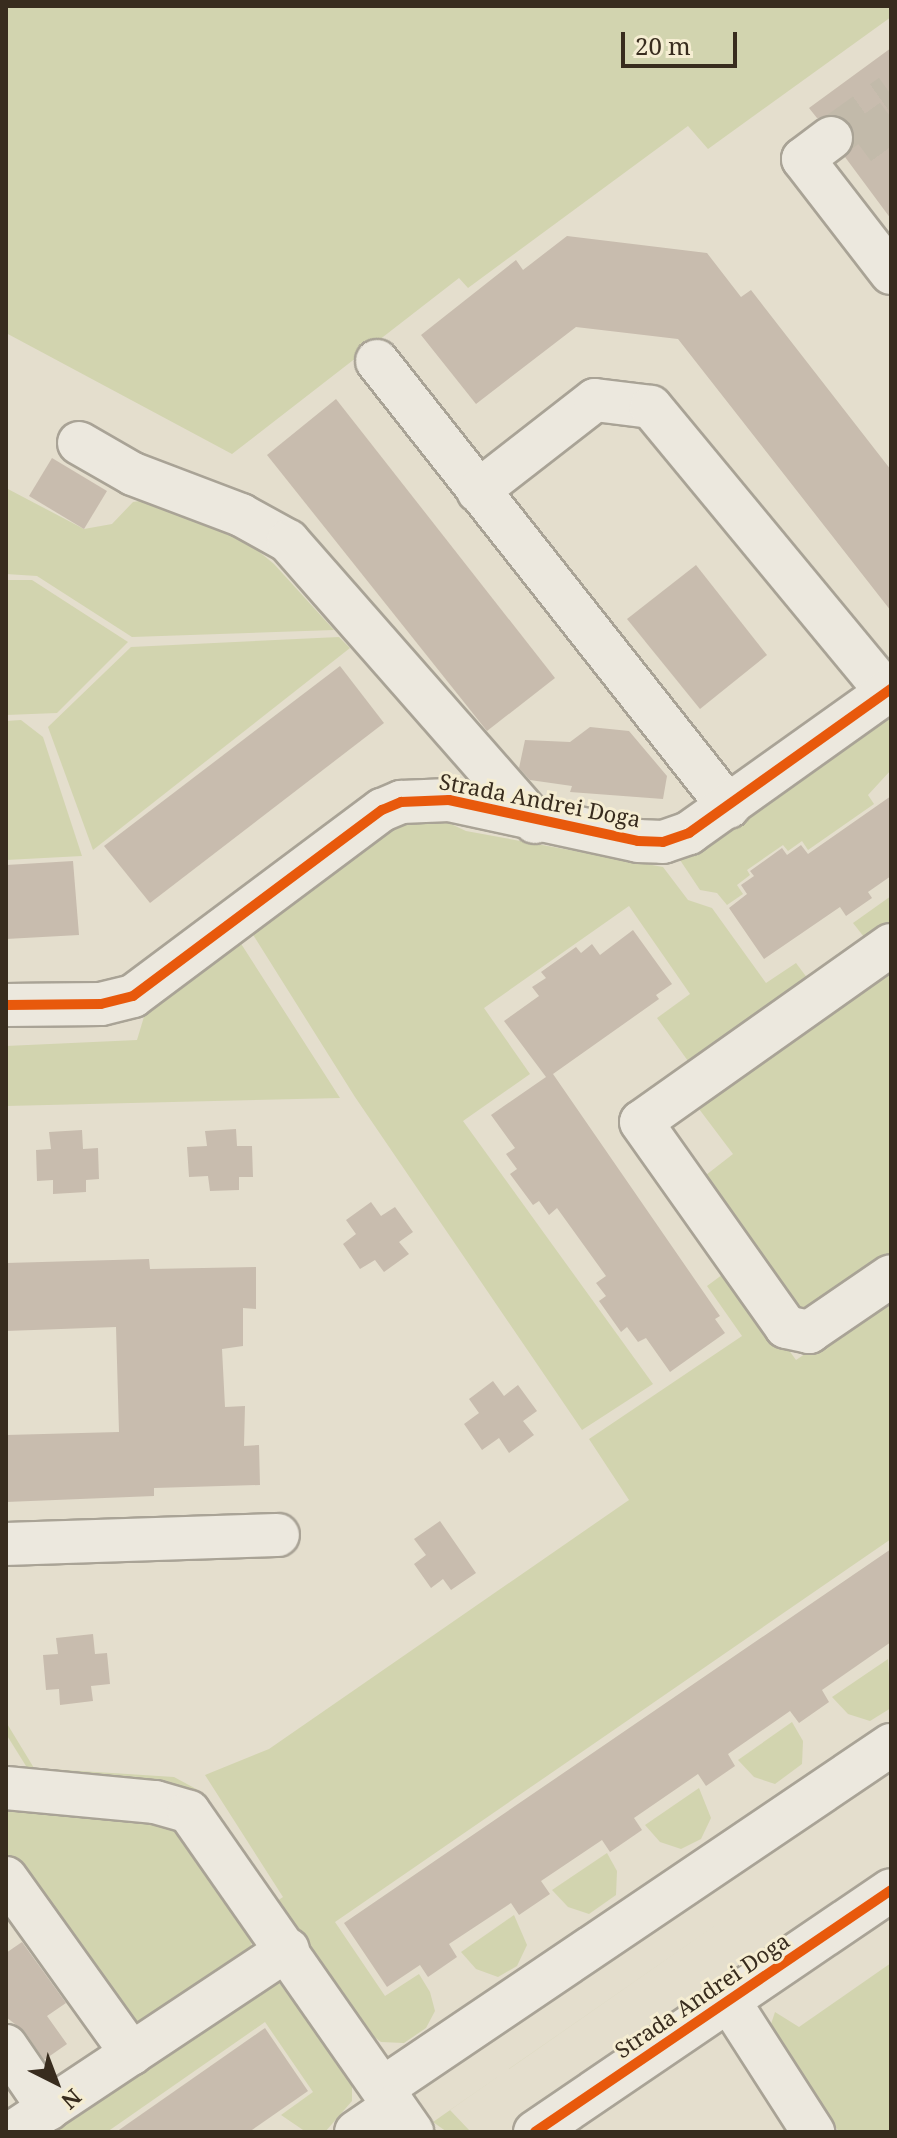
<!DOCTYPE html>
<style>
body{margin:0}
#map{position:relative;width:897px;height:2138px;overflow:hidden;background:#e4decd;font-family:"Noto Serif",serif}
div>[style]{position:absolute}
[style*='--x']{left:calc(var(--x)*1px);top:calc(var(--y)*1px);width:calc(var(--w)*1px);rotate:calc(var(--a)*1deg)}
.green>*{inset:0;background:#d2d4af}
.building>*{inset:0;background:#c8bcae}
.minor-tunnel>*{height:42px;margin-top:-21px;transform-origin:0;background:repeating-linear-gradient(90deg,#c2baaa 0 42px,transparent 0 63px)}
.roads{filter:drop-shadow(2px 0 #a9a396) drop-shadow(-2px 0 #a9a396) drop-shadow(0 2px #a9a396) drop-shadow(0 -2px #a9a396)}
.minor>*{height:42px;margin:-21px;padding:0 21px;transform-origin:21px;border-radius:21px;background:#ece8de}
.cycleway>*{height:10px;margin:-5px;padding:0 5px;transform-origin:5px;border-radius:5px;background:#e8590c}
span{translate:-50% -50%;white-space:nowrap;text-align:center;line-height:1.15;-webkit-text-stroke:6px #f5edd2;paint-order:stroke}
.street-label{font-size:22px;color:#382c1e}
.frame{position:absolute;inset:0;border:8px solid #382c1e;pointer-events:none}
.north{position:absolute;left:16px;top:2042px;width:80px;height:80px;-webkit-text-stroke:6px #f5edd2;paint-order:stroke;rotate:138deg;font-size:22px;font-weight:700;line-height:32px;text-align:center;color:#382c1e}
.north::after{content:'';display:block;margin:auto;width:28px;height:36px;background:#382c1e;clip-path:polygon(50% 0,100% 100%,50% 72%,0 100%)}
.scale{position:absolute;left:621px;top:32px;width:116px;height:36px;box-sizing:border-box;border:4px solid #382c1e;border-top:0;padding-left:10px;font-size:24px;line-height:28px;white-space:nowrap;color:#382c1e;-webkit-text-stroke:6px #f5edd2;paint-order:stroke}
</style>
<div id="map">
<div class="green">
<div style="clip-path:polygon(6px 6px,891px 6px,891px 17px,708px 149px,688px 126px,468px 288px,459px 278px,232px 454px,6px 333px)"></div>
<div style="clip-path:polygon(6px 488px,84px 529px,112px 524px,133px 502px,151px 499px,239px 535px,274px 564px,334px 630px,132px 637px,37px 576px,6px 574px)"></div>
<div style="clip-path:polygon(6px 580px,32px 580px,128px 642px,57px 713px,6px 715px)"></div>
<div style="clip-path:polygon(339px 637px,350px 648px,93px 850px,48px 727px,131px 647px)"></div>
<div style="clip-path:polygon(891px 706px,891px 770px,868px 795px,874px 804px,808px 850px,802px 841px,788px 851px,783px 845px,747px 870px,750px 875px,737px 885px,743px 894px,727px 905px,717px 893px,700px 890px,678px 857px)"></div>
<div style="clip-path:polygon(21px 720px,43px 737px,82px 856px,6px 860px,6px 721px)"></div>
<div style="clip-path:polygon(434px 816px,466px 831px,663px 867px,688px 900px,712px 908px,766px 983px,796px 963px,811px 983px,696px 1064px,688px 1061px,657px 1018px,690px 994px,629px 906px,484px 1008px,530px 1074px,463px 1121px,653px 1384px,582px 1430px,355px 1097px,250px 930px,394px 818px)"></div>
<div style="clip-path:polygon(891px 896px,891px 933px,868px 942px,853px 923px)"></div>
<div style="clip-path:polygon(238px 939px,340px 1098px,6px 1106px,6px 1046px,137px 1040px,146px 1010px)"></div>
<div style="clip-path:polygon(891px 958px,891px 1257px,801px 1313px,697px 1182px,733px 1154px,693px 1101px)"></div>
<div style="clip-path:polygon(730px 1269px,796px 1360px,891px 1296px,891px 1539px,335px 1922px,385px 1996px,419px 1974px,430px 1992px,435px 2011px,426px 2028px,404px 2043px,381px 2042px,365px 2030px,277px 1901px,283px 1897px,205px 1775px,269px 1749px,629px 1500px,589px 1439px,742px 1336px,707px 1286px)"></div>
<div style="clip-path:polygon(888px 1659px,891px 1708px,870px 1721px,848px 1714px,832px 1697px)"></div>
<div style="clip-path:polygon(6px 1722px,34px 1768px,174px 1777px,198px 1790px,31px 1774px,6px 1734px)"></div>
<div style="clip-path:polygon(792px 1722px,803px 1741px,802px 1764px,775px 1784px,754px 1777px,738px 1760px)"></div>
<div style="clip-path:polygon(699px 1788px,711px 1818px,701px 1839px,681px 1849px,660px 1842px,645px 1825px)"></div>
<div style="clip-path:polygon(891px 1803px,450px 2110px,469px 2130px,447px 2132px,433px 2122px)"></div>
<div style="clip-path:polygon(6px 1805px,158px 1822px,181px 1832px,252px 1933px,251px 1952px,158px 2026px,128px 2025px,6px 1853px)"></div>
<div style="clip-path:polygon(607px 1853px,617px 1871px,616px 1895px,589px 1914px,568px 1907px,552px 1890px)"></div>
<div style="clip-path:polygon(514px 1915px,527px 1945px,517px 1966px,498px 1977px,476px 1969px,461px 1952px)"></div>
<div style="clip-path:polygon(891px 1963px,891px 2132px,839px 2132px,772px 2035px,771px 2024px,775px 2012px,799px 2027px)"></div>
<div style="clip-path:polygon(277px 1980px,352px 2079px,352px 2101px,325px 2132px,306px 2132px,281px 2115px,313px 2092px,265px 2022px,107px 2132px,39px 2132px)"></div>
</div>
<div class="building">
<div style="clip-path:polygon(891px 48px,891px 219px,845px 157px,853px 147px,851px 124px,840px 116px,817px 118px,809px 108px)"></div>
<div style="clip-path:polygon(567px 236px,707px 253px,741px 297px,751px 290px,891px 470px,891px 611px,678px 339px,576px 327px,476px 404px,421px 335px,516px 260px,523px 270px)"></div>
<div style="clip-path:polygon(336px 399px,555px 678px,487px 731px,267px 455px)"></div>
<div style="clip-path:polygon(52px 458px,107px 491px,84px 529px,29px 496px)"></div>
<div style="clip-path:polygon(696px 565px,767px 655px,700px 709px,627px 619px)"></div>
<div style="clip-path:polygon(340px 666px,384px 723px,150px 903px,104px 846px)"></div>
<div style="clip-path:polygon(590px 727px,629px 731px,667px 776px,663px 799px,570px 792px,572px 786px,530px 780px,519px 768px,525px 740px,570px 742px)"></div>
<div style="clip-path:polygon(891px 796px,891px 876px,868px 892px,872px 898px,846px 916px,840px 907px,764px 959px,729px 908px,747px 894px,741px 885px,754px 876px,750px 871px,782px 848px,787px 855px,801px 845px,808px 854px)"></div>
<div style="clip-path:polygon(73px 861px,79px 935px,6px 939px,6px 865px)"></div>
<div style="clip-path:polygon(633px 930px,672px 984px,656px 995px,659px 999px,553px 1074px,720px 1316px,715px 1319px,725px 1333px,670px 1372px,646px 1338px,638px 1342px,627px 1327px,621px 1332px,599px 1301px,606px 1296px,596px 1283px,606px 1276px,557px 1208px,549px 1215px,539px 1201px,533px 1205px,510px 1174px,517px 1169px,506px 1154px,515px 1148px,491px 1115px,546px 1077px,504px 1021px,539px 996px,532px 987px,546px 978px,541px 972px,576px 947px,581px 953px,592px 944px,600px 955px)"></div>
<div style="clip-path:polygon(236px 1129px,237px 1146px,252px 1146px,253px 1177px,239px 1177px,239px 1190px,210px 1191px,208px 1176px,189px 1177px,187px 1147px,207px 1146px,205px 1131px)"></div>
<div style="clip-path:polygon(82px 1130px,83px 1149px,98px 1148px,99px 1179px,86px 1180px,86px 1192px,53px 1194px,53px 1180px,37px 1181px,36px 1150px,51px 1149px,49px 1132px)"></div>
<div style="clip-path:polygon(371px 1202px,381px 1216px,395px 1207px,413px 1232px,399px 1242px,409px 1254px,384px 1272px,375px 1260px,360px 1269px,343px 1244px,356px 1234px,346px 1220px)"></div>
<div style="clip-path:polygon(149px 1259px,150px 1269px,256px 1267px,256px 1309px,243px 1308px,243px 1346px,222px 1349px,225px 1407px,245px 1406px,244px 1446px,259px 1445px,260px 1485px,154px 1488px,154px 1496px,6px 1502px,6px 1435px,119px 1432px,116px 1327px,6px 1331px,6px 1263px)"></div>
<div style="clip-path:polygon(493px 1381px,504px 1396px,518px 1385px,537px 1411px,523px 1421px,534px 1435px,509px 1453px,499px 1438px,482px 1450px,464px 1424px,479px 1413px,469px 1399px)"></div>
<div style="clip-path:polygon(440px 1521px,476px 1573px,451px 1590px,443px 1579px,431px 1588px,414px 1564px,426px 1555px,414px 1539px)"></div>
<div style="clip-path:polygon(891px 1549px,891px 1642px,822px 1690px,829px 1702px,799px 1723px,790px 1711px,728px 1754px,735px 1766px,706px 1786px,698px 1774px,634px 1818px,642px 1830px,610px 1852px,602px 1840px,541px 1881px,550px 1894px,519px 1915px,511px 1903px,449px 1944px,457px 1957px,428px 1977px,420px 1965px,387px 1987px,344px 1923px)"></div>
<div style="clip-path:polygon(93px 1634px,95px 1654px,107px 1653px,110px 1684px,91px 1686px,93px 1701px,60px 1705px,59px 1689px,46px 1690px,43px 1655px,58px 1654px,56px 1638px)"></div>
<div style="clip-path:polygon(22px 1942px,66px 2003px,47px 2016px,67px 2044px,44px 2060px,25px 2032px,6px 2017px,6px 1953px)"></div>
<div style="clip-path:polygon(265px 2028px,308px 2091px,249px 2132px,116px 2132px)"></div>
</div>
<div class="minor-tunnel">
<div style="--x:863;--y:115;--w:47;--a:53.6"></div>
<div style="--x:831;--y:138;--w:74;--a:-35.6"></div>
</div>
<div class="roads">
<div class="minor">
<div style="--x:831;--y:138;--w:35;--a:143"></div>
<div style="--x:803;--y:159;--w:144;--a:52.3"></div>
<div style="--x:377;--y:361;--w:568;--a:51.72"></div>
<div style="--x:79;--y:443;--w:62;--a:29.9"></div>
<div style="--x:133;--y:474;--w:116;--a:20.8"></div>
<div style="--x:241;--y:515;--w:54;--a:29"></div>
<div style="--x:288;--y:541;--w:374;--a:48.7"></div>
<div style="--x:478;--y:491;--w:148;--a:-37.9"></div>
<div style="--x:595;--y:400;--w:56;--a:7.1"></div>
<div style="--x:651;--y:407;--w:370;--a:50.4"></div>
<div style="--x:891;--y:945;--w:306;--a:144.7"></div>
<div style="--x:641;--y:1122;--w:251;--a:54.7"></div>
<div style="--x:786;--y:1327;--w:24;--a:12"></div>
<div style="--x:809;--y:1332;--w:99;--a:-34.3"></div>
<div style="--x:6;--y:1005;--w:95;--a:-0.6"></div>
<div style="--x:101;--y:1004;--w:33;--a:-14"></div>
<div style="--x:133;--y:996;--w:311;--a:-36.8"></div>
<div style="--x:382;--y:810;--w:21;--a:-23"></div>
<div style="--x:401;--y:802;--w:48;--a:-2.4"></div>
<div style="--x:449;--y:800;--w:193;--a:12.2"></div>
<div style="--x:638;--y:841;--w:25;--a:2"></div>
<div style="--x:663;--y:842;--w:28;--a:-19"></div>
<div style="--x:689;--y:833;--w:248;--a:-35.5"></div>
<div style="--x:6;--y:1544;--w:272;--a:-1.9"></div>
<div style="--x:6;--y:1788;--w:150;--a:5.4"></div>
<div style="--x:155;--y:1802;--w:35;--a:16"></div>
<div style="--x:189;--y:1812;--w:390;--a:55.1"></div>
<div style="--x:6;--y:1878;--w:216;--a:54.4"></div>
<div style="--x:729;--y:2001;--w:156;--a:57.3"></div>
<div style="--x:6;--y:2046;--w:76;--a:55.7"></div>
<div style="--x:383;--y:2088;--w:613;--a:-34.03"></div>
<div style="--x:13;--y:2132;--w:330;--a:-33.6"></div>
<div style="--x:356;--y:2132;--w:46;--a:-34.4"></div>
<div style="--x:535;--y:2132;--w:430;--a:-34.2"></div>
</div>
</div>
<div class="cycleway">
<div style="--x:6;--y:1005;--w:95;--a:-0.6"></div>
<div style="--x:101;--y:1004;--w:33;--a:-14"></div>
<div style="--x:133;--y:996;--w:311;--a:-36.8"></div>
<div style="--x:382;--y:810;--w:21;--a:-23"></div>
<div style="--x:401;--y:802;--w:48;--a:-2.4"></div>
<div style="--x:449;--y:800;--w:193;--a:12.2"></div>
<div style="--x:638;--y:841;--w:25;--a:2"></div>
<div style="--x:663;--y:842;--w:28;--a:-19"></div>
<div style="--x:689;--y:833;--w:248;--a:-35.5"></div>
<div style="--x:535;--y:2132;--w:430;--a:-34.2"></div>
</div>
<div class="street-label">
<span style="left:540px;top:800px;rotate:11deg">Strada Andrei Doga</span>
<span style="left:702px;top:1995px;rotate:-34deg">Strada Andrei Doga</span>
</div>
<div class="frame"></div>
<div class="north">N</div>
<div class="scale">20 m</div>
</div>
